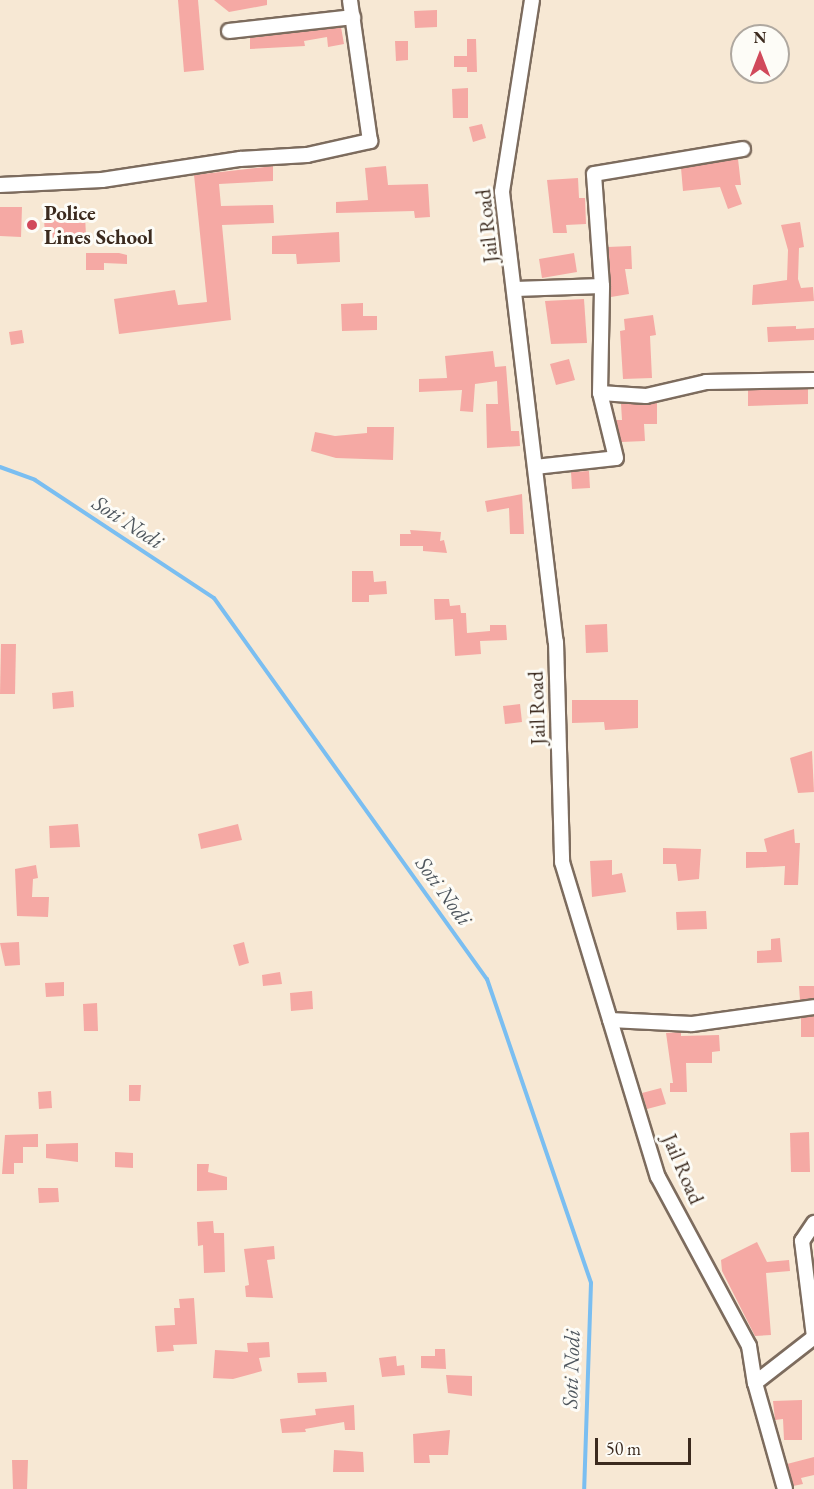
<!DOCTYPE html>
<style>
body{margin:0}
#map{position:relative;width:814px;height:1489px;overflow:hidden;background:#f7e8d4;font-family:"EB Garamond",serif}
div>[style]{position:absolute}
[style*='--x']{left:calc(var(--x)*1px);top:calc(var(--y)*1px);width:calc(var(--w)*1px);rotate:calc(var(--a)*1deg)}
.stream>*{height:4px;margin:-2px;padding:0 2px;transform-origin:2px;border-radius:2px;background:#7abef1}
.building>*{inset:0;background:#f5a9a4}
.roads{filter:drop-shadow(2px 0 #7d6c5e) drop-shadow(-2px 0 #7d6c5e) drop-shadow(0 2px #7d6c5e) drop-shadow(0 -2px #7d6c5e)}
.minor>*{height:14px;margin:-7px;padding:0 7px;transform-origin:7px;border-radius:7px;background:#fff}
.dots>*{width:16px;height:16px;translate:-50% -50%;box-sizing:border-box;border:3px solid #fdfcf7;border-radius:50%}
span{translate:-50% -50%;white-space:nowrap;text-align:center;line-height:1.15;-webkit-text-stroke:6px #fdfcf7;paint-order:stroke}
.poi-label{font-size:21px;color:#3b2a1e;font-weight:700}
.left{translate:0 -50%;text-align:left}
.street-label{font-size:21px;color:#3b2a1e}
.water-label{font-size:22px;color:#4e565d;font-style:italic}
.north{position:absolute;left:730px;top:24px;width:60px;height:60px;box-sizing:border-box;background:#fdfcf7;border:2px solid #afa8a0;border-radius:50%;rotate:0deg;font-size:16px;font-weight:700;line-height:24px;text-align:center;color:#3b2a1e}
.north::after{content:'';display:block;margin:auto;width:21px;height:27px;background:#d1495b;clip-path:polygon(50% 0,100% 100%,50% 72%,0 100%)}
.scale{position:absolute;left:595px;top:1438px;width:96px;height:27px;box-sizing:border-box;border:3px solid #3b2a1e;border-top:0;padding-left:8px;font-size:18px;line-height:21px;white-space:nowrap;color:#3b2a1e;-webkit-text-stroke:4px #fdfcf7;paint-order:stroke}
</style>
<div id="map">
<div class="stream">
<div style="--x:0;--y:467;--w:37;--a:20"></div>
<div style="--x:35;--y:480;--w:214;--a:33.4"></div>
<div style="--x:214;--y:598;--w:469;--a:54.4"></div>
<div style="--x:487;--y:979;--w:321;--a:71.1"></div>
<div style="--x:591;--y:1283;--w:206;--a:91.9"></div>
</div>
<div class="building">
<div style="clip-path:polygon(178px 0,198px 0,204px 70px,184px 72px)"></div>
<div style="clip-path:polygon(214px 0,267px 0,267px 5px,229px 12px)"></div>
<div style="clip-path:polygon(437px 10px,437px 27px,415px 28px,414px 11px)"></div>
<div style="clip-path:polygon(341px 27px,344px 44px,328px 47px,327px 37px,304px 41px,305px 46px,250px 49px,250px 38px)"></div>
<div style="clip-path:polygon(467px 39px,476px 39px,477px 72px,467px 72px,467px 67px,454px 67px,454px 56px,467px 56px)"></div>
<div style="clip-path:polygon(395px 41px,408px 41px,408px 60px,396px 61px)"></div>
<div style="clip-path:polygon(468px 88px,468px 118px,453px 118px,452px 89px)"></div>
<div style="clip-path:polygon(482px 124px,486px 138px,473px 142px,469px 127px)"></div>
<div style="clip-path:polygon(738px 159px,741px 185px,735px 185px,742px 204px,728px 209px,720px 187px,683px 191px,681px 168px)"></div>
<div style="clip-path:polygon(273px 166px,273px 181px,219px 184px,221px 206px,273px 205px,274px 223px,222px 225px,231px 320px,119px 334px,114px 299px,175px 290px,178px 305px,207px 302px,194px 175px)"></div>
<div style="clip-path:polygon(386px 166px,388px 185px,428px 184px,430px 217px,415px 218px,414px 211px,336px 213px,336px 202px,368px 200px,365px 168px)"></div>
<div style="clip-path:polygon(578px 178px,579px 198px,585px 198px,586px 224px,566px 225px,567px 233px,553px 233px,547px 180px)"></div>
<div style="clip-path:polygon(0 207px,22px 207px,21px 237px,0 236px)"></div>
<div style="clip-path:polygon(85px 215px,86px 236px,45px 238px,44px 217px)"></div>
<div style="clip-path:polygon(800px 222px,804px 247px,799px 248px,798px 279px,801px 288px,813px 287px,814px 301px,752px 305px,753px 285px,787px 280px,788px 250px,781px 225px)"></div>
<div style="clip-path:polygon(339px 232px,340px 262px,297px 264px,296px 254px,272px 254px,272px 236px)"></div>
<div style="clip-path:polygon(631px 246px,632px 269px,625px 269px,629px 294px,611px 297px,608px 247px)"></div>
<div style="clip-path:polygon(86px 253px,119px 253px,127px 255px,127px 264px,104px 263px,104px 270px,86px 270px)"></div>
<div style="clip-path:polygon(574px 253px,577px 272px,542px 278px,539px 259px)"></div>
<div style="clip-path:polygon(584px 299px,587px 343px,551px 344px,545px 301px)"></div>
<div style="clip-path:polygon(363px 303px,363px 316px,377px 316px,377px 330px,342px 331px,341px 304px)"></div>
<div style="clip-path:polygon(653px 315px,656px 335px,650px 336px,652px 378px,623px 379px,620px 331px,625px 330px,624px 319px)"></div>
<div style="clip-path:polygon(796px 326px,796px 329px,814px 328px,814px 340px,768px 342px,767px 327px)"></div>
<div style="clip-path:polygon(22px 330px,24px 343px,11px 345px,9px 332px)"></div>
<div style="clip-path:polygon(493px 351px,495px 367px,506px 366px,511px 431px,519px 431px,520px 446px,487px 448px,486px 404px,498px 404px,497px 381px,475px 384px,473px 412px,460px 411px,462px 390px,419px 392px,419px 379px,447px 378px,445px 356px)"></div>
<div style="clip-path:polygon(569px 359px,575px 380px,556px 385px,550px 364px)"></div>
<div style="clip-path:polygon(808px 389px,808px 404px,748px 406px,748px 390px)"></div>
<div style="clip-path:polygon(657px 403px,657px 424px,644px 424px,645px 441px,621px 442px,616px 420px,622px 420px,621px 404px)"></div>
<div style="clip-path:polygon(367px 427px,394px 427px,393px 460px,336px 458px,311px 451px,315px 432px,335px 436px,367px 433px)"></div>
<div style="clip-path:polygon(589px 471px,590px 488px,572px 489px,571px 472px)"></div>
<div style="clip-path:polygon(522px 494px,524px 534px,510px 534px,509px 508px,487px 512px,485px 501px)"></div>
<div style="clip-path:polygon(410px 530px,441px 532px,440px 541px,444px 540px,447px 553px,423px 551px,423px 546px,400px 546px,400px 534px,411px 534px)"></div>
<div style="clip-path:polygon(352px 571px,373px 571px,374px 582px,386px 581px,387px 594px,369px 595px,369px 602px,352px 602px)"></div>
<div style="clip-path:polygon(434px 599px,449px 599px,450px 606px,460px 605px,461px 613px,466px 613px,467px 633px,490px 631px,490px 625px,506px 625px,507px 640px,480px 641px,481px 654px,455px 656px,453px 619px,435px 620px)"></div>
<div style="clip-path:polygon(607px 624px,608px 652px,586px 653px,585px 625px)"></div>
<div style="clip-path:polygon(1px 644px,16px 644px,15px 694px,0 694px)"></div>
<div style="clip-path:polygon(73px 691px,74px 707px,53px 709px,52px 693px)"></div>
<div style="clip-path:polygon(572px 700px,638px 700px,638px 728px,605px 730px,604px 722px,572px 723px)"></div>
<div style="clip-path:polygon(520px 704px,522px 722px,505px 724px,503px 706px)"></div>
<div style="clip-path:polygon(812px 751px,814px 792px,798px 793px,790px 758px)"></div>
<div style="clip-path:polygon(78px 824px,80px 847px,50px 848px,49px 826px)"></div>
<div style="clip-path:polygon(238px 824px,242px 840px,201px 849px,198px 834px)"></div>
<div style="clip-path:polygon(794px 829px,795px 843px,800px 843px,798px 885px,784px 885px,785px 866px,746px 868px,746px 852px,767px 852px,764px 839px)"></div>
<div style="clip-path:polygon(663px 848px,701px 849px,699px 879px,678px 881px,676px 864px,663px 864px)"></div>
<div style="clip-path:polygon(612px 860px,612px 875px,622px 873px,626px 892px,592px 897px,590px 861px)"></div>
<div style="clip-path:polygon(36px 865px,38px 878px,33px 879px,32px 897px,49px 897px,48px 917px,17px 916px,15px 869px)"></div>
<div style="clip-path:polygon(706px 911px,707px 929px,677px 930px,676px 912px)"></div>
<div style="clip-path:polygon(780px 938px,782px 962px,757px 963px,757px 951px,771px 950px,771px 939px)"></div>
<div style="clip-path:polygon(19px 942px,20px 965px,5px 966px,0 943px)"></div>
<div style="clip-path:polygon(244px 942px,249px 963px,239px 966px,233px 945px)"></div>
<div style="clip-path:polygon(280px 972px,282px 984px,263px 986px,262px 975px)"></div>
<div style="clip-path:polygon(64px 982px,64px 996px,46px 997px,45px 983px)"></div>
<div style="clip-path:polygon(799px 986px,814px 986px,814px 998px,800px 1000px)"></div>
<div style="clip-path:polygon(312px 991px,313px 1009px,291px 1011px,290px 993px)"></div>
<div style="clip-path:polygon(97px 1003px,98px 1031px,84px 1031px,83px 1004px)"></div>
<div style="clip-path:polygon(814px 1016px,814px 1037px,801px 1037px,801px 1018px)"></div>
<div style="clip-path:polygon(681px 1032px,681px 1036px,719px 1035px,720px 1051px,712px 1052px,712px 1063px,686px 1063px,687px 1092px,670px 1092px,670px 1083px,673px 1083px,666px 1033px)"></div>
<div style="clip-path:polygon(129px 1085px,141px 1085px,140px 1101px,129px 1101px)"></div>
<div style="clip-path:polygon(661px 1088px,666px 1104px,647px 1109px,642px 1093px)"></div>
<div style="clip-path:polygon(51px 1091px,52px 1108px,39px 1109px,38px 1092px)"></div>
<div style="clip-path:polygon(809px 1132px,810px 1172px,791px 1172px,790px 1133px)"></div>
<div style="clip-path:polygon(38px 1134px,38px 1147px,23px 1147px,23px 1163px,14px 1163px,14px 1174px,2px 1174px,5px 1135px)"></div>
<div style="clip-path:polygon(78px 1143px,78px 1162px,46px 1158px,46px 1144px)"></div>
<div style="clip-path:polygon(115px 1152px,133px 1153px,133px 1168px,115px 1167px)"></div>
<div style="clip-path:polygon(197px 1164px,209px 1164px,208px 1172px,227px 1177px,227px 1190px,197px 1191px)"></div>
<div style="clip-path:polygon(38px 1188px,58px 1188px,59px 1202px,39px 1203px)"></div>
<div style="clip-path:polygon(213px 1221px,214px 1233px,224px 1233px,225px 1272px,204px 1273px,203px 1245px,198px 1246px,197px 1222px)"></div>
<div style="clip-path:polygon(757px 1242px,767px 1262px,789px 1260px,790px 1271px,766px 1273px,771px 1335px,755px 1336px,722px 1271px,721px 1260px)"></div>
<div style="clip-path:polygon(274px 1246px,275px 1259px,267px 1260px,273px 1298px,246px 1297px,245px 1286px,249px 1285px,244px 1249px)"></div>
<div style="clip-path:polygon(194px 1298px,197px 1344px,173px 1345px,174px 1351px,157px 1352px,155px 1326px,175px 1325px,174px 1308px,180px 1308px,179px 1299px)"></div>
<div style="clip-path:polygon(269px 1342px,270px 1357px,259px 1358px,262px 1371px,233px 1379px,213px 1378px,215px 1350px,248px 1352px,247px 1343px)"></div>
<div style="clip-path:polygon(435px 1349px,445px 1349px,446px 1369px,421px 1368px,421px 1356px,435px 1356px)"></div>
<div style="clip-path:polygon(396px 1356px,397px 1366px,404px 1365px,405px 1375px,382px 1377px,379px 1358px)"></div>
<div style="clip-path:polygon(326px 1372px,327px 1382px,298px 1383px,297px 1373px)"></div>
<div style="clip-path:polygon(446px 1375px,472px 1376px,472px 1396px,448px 1393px)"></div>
<div style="clip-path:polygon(802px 1400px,802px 1440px,784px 1440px,783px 1419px,775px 1420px,773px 1401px)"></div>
<div style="clip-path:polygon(354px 1405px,355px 1430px,345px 1430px,344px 1422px,305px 1429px,306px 1432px,282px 1433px,280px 1419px,316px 1415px,315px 1409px)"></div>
<div style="clip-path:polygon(450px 1430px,448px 1455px,429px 1455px,430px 1463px,414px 1463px,413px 1434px)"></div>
<div style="clip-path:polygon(334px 1450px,363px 1452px,364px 1472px,333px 1472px)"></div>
<div style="clip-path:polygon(814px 1457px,814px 1475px,801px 1478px,803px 1484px,793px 1486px,787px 1464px)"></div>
<div style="clip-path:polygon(12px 1460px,28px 1460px,27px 1489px,13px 1489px)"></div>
</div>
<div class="roads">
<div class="minor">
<div style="--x:532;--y:0;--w:194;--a:98.9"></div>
<div style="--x:502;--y:192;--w:453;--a:83.2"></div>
<div style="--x:556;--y:642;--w:220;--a:88.4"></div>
<div style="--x:562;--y:862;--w:329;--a:73.1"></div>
<div style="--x:658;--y:1177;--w:192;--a:61.7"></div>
<div style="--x:749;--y:1346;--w:37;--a:81"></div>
<div style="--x:229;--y:31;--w:125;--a:-6.4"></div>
<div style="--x:0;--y:185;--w:102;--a:-2.8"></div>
<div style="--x:102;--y:180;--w:140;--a:-8.7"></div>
<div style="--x:240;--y:159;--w:67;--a:-3.4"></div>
<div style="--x:307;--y:155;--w:65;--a:-12.5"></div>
<div style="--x:370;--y:141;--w:142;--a:-98.1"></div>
<div style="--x:515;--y:289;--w:87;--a:-2"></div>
<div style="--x:600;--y:393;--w:46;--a:3.7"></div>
<div style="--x:646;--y:396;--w:62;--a:-13.1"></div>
<div style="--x:706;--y:382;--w:108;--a:-1.1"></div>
<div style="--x:535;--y:467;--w:81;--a:-6.3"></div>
<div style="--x:616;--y:458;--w:67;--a:-103.8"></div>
<div style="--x:600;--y:393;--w:107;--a:-88.9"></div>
<div style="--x:602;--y:286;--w:112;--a:-94.1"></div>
<div style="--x:594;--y:174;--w:151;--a:-9.5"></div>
<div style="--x:610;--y:1020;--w:82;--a:2.8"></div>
<div style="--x:692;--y:1024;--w:123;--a:-7.9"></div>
<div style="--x:785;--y:1489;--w:110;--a:-105.8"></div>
<div style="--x:755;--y:1383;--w:75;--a:-37.9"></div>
<div style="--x:814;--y:1337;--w:97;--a:-97.1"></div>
<div style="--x:802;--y:1241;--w:22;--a:-56"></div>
</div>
</div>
<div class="dots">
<div style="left:32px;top:225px;background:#d1495b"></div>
</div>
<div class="poi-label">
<span class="left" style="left:44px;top:225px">Police<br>Lines School</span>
</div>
<div class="street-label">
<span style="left:487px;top:226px;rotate:-96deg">Jail Road</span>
<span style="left:537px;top:708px;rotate:-92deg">Jail Road</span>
<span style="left:683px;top:1169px;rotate:67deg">Jail Road</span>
</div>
<div class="water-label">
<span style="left:128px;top:522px;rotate:33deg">Soti Nodi</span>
<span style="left:444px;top:891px;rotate:54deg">Soti Nodi</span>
<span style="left:571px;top:1369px;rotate:-88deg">Soti Nodi</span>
</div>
<div class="north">N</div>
<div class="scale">50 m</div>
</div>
